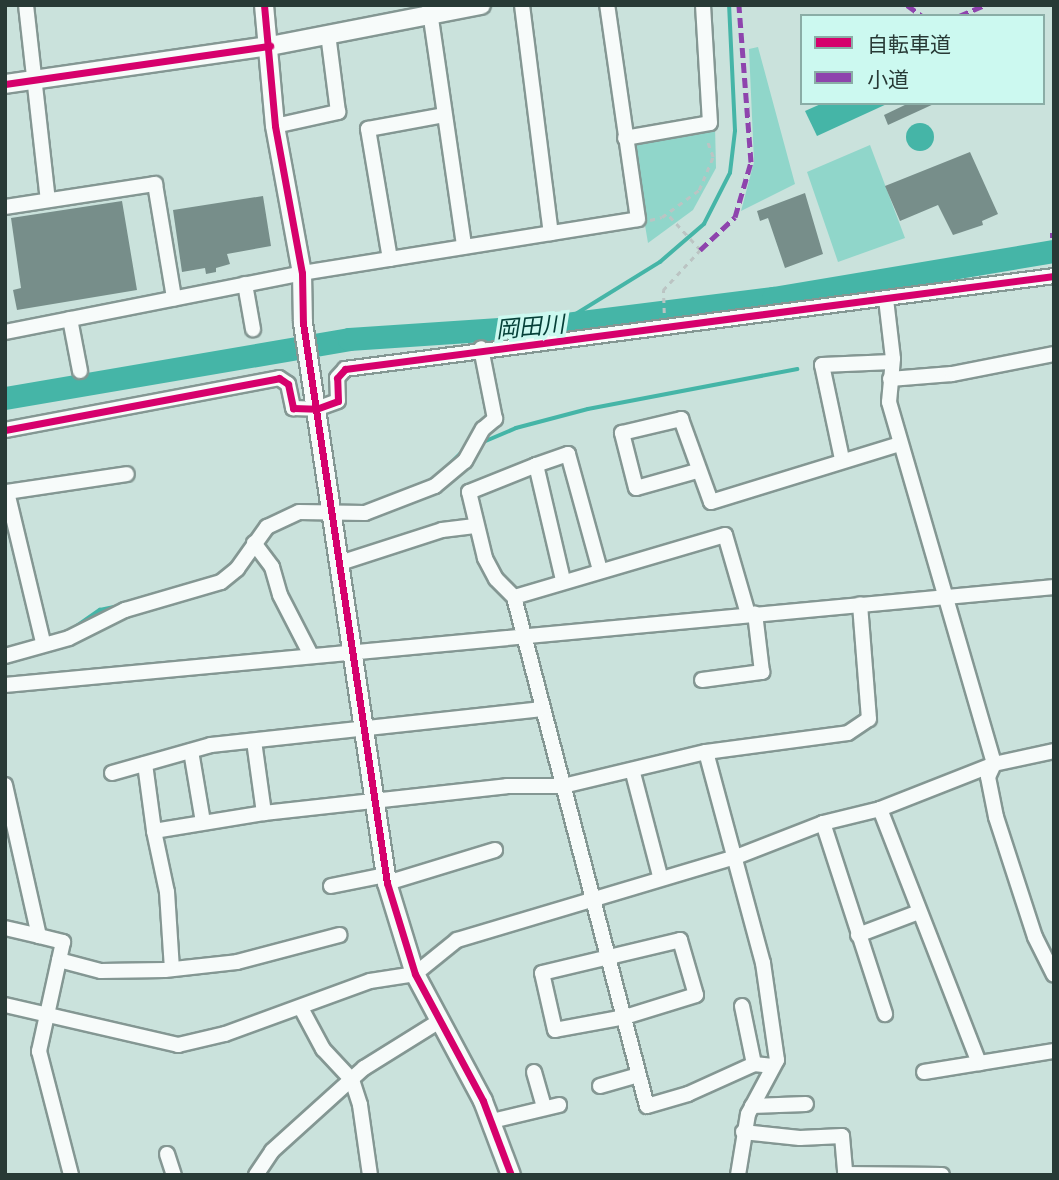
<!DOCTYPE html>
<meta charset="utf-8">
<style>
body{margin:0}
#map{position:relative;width:1059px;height:1180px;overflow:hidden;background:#cae2dc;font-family:"Golos Text","Noto Sans JP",sans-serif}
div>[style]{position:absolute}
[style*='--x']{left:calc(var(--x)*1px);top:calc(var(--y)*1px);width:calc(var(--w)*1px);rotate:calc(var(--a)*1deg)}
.green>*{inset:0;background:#90d6ca}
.water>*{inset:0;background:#45b5a7}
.round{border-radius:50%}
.stream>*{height:3.5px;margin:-1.75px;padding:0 1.75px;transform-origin:1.75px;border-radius:1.75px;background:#45b5a7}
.river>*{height:23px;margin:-11.5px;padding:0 11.5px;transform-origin:11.5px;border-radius:11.5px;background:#45b5a7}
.building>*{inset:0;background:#778e8a}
.path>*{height:2.5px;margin-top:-1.25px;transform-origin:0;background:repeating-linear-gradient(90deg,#bbc4c3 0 5px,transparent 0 10px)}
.roads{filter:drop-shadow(2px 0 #849793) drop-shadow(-2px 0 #849793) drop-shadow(0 2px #849793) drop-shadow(0 -2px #849793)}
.minor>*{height:14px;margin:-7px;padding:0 7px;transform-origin:7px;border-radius:7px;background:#f7fbfa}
.tertiary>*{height:18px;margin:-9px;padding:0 9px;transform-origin:9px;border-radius:9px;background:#f7fbfa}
.quiet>*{height:5px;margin-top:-2.5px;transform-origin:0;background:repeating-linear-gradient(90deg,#8e44ad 0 10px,transparent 0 15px)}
.cycleway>*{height:7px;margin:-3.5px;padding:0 3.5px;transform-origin:3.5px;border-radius:3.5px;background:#d6006c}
span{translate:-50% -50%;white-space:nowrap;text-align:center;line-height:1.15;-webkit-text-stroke:7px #ccf9f0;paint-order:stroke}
.water-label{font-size:23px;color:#054038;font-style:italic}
.frame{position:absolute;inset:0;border:7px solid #283a36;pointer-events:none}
.legend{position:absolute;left:800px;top:14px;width:245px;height:91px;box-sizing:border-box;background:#ccf9f0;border:2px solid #8aada6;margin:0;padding:9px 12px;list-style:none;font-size:21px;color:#283a36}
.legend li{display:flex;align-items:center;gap:14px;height:35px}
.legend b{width:35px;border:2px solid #8aada6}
</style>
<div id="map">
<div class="green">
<div style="clip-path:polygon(758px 47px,795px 184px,741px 211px,754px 162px,749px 49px)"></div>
<div style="clip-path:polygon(715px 126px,716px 168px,693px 210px,648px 243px,632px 148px,637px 141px)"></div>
<div style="clip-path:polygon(870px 145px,905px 238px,838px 262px,807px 172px)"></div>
</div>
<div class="water">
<div style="clip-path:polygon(823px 103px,889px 103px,817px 136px,805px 111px)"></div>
<div class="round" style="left:906px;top:123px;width:28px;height:28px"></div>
</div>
<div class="stream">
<div style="--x:558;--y:325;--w:120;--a:-31.7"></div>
<div style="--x:660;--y:262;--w:58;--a:-40.8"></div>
<div style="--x:704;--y:224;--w:57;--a:-63"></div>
<div style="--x:730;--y:173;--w:42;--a:-83.2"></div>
<div style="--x:735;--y:131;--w:126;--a:-92.7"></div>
<div style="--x:481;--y:443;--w:38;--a:-23"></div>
<div style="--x:516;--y:428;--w:74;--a:-14.8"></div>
<div style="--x:588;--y:409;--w:213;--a:-10.8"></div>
<div style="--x:443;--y:471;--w:31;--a:-45"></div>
<div style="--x:71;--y:630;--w:35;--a:-35"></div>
<div style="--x:100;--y:610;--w:24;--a:-12"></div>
</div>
<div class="river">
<div style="--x:5;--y:398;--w:349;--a:-9.7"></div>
<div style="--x:349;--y:339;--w:209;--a:-3.8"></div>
<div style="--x:558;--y:325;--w:217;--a:-7.2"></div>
<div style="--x:773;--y:298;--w:285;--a:-9.5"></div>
</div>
<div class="building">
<div style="clip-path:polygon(909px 103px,936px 103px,888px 125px,884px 115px)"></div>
<div style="clip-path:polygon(970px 152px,998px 214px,982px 221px,983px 225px,953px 235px,938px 205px,900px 221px,885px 186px)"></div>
<div style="clip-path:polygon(805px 193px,823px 254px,785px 268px,768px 218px,760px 221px,757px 211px)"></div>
<div style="clip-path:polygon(263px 196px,271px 246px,227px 254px,230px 264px,216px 268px,216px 272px,206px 274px,205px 268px,182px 272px,173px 210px)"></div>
<div style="clip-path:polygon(122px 201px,137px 290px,17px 310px,13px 290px,21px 288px,11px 218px)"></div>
</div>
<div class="path">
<div style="--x:650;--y:220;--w:12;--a:-14"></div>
<div style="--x:662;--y:217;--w:46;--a:-36.1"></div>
<div style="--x:699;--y:190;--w:36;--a:-67"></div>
<div style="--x:713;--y:157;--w:20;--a:-110"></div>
<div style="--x:664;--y:313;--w:23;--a:-92"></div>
<div style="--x:663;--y:290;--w:54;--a:-47.2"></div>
<div style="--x:700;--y:250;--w:49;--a:-132.5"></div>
</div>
<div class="roads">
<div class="minor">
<div style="--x:26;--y:5;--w:196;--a:83.6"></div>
<div style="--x:429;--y:5;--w:244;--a:81.7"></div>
<div style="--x:522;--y:5;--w:230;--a:82.8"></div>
<div style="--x:275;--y:126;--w:65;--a:-12.5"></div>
<div style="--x:338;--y:112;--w:79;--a:-97.3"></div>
<div style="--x:625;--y:138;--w:86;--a:-10"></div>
<div style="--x:710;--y:123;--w:118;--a:-93.4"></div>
<div style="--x:5;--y:207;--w:152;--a:-8.7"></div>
<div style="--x:155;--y:184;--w:116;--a:80.5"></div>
<div style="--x:390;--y:259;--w:132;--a:-99.6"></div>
<div style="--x:368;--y:129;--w:77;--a:-10.4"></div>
<div style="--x:245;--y:284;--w:46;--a:79.9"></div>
<div style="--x:886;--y:299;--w:60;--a:83.3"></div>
<div style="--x:893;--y:359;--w:43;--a:95.3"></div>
<div style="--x:889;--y:402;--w:377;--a:73.8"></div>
<div style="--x:994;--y:764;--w:14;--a:115"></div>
<div style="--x:988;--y:777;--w:41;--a:78.7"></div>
<div style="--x:996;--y:817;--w:126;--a:72"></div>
<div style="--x:1035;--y:937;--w:42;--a:63.4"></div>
<div style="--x:70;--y:319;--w:53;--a:79.1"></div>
<div style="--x:5;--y:332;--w:303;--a:-11.2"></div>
<div style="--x:302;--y:273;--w:340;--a:-9.1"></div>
<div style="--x:638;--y:219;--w:216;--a:-98.2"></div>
<div style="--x:890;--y:379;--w:62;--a:-4.6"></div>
<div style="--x:952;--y:374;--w:104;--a:-11.1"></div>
<div style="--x:5;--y:430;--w:279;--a:-10.7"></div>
<div style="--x:279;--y:378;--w:11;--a:34"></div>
<div style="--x:288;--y:384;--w:25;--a:78"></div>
<div style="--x:293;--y:408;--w:23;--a:2"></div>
<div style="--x:316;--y:409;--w:23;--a:-20"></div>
<div style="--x:338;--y:401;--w:23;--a:-92"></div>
<div style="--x:337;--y:378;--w:12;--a:-48"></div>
<div style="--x:345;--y:369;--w:715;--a:-7.47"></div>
<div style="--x:842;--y:459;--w:96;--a:-102"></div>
<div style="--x:822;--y:365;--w:70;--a:-2.5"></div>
<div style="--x:697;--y:471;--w:63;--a:164.4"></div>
<div style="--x:636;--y:488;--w:57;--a:-104.3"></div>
<div style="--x:622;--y:433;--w:61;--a:-13.3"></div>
<div style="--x:681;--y:419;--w:88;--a:70.1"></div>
<div style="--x:711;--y:502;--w:197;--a:-17.1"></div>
<div style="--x:254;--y:543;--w:30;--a:53"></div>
<div style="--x:272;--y:567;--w:29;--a:74"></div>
<div style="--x:280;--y:595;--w:68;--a:62.7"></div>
<div style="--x:340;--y:563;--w:107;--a:-17.9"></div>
<div style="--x:442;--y:530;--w:33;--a:-7"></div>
<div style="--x:563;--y:580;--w:118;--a:-103.2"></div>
<div style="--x:536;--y:465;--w:34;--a:-19"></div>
<div style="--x:568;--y:454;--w:120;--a:74.6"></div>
<div style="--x:514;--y:597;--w:25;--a:-135"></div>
<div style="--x:496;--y:579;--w:24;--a:-118"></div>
<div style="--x:485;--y:558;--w:68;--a:-103.6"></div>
<div style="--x:469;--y:492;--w:72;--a:-21.9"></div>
<div style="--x:748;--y:614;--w:82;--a:-106.2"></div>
<div style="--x:725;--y:535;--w:220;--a:163.6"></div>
<div style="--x:514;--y:597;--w:526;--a:75.36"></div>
<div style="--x:647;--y:1106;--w:43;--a:-16.3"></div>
<div style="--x:688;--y:1094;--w:72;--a:-24.4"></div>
<div style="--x:754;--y:1064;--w:19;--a:6"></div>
<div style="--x:43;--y:642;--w:154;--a:-103.5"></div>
<div style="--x:7;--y:492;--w:121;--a:-8.5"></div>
<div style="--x:5;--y:656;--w:66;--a:-15.7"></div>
<div style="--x:69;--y:638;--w:63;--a:-26.6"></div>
<div style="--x:125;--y:610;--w:100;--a:-16.3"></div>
<div style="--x:221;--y:582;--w:21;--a:-39"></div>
<div style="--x:237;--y:569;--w:52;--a:-54.5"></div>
<div style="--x:267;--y:527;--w:35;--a:-25"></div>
<div style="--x:299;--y:512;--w:66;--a:0.9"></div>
<div style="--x:365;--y:513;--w:75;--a:-21.1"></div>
<div style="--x:435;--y:486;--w:39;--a:-40"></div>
<div style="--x:465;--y:461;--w:37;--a:-61"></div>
<div style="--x:483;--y:429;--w:16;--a:-40"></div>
<div style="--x:495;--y:419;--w:72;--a:-101.2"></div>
<div style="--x:702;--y:680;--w:61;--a:-7.6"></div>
<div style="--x:762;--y:672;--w:59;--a:-96.8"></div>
<div style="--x:5;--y:685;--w:1054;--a:-5.34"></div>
<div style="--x:254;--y:741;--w:73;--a:82.1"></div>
<div style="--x:191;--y:751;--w:72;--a:80.4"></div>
<div style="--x:706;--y:752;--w:219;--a:74.9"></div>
<div style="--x:763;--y:963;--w:98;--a:81.8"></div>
<div style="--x:777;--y:1060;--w:61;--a:118.2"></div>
<div style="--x:748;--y:1114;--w:62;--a:99.3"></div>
<div style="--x:145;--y:764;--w:68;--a:82.3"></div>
<div style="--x:154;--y:831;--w:111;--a:-9.3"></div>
<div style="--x:264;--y:813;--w:244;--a:-6.3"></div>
<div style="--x:507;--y:786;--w:56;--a:0"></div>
<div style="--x:563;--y:786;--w:147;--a:-13.4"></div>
<div style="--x:706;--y:752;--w:143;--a:-7.6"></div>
<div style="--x:848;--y:733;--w:25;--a:-34"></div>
<div style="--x:869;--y:719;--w:115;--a:-94.5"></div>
<div style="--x:112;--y:773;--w:103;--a:-15.8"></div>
<div style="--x:211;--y:745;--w:331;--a:-6.2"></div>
<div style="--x:633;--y:773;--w:106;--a:75.3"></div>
<div style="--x:5;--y:785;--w:155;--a:77.3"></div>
<div style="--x:39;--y:936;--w:25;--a:14"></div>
<div style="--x:63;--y:942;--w:112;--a:102.4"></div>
<div style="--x:39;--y:1051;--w:128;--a:75.5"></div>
<div style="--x:880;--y:809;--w:273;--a:68.7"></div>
<div style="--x:823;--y:823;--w:201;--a:72"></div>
<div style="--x:154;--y:831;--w:62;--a:78"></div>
<div style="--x:167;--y:892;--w:77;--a:86.3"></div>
<div style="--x:387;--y:883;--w:113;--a:-17"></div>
<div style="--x:331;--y:886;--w:55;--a:-11.5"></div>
<div style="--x:5;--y:928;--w:35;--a:13"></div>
<div style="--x:858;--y:935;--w:65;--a:-20.7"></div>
<div style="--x:680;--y:940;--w:57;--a:73.8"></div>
<div style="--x:696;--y:995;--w:74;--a:162.8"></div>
<div style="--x:625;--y:1017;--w:71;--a:169.5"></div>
<div style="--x:555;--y:1030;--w:58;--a:-102.8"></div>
<div style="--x:542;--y:973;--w:142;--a:-13.4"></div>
<div style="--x:59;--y:960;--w:43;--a:14.7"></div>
<div style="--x:101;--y:971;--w:64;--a:-0.9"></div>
<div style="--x:165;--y:970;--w:72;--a:-6.3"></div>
<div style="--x:237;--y:962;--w:106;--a:-14.8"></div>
<div style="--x:5;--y:1005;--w:178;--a:13"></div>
<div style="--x:178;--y:1045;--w:48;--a:-13.2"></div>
<div style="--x:225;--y:1034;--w:154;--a:-20.1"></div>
<div style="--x:370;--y:981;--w:46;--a:-8.8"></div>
<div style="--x:415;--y:974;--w:54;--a:-39"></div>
<div style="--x:457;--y:940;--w:291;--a:-16.6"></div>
<div style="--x:736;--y:857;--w:93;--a:-21.3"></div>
<div style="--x:823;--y:823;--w:59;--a:-13.8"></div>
<div style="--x:880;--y:809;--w:123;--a:-21.5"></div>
<div style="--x:994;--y:764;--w:61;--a:-12.2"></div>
<div style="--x:742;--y:1006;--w:59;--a:78.3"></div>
<div style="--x:301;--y:1008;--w:47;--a:61.8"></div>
<div style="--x:323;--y:1049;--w:42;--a:46.9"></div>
<div style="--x:352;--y:1080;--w:26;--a:72"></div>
<div style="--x:360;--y:1105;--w:71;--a:81.9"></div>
<div style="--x:534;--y:1072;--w:37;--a:74"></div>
<div style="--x:924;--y:1072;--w:132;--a:-9.2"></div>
<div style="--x:600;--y:1086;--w:40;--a:-16"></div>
<div style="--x:752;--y:1106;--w:54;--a:-2.1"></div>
<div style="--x:492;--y:1121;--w:69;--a:-13.4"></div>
<div style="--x:743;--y:1132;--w:57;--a:6"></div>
<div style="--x:800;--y:1138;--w:42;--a:-2.7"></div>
<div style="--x:842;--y:1136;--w:38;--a:85"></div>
<div style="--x:845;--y:1174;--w:97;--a:0.6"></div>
<div style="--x:167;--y:1154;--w:22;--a:72"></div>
<div style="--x:256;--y:1175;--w:29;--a:-56"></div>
<div style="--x:272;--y:1151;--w:124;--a:-42.1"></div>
<div style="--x:364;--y:1068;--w:87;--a:-31.9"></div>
</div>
<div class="tertiary">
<div style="--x:264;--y:5;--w:121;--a:84.8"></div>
<div style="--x:275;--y:126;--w:149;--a:79.6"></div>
<div style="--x:302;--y:273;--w:50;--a:88.9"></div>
<div style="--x:303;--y:323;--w:566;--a:81.47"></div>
<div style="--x:387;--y:883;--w:95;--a:72.9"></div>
<div style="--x:415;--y:974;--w:144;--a:61.8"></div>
<div style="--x:483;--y:1101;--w:79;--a:69.3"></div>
<div style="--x:5;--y:84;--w:268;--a:-8.2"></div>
<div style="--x:270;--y:46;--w:215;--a:-11"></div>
</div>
</div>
<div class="quiet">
<div style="--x:907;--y:5;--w:19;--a:36"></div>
<div style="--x:959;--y:16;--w:28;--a:-23"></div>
<div style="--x:1050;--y:235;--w:4;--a:0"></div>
<div style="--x:700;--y:250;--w:48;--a:-43.3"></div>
<div style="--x:735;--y:217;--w:57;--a:-73.8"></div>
<div style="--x:751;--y:162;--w:157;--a:-94.4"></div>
</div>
<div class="cycleway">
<div style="--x:264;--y:5;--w:121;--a:84.8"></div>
<div style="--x:275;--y:126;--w:149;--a:79.6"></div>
<div style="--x:302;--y:273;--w:50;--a:88.9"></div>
<div style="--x:303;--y:323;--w:566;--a:81.47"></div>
<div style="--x:387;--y:883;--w:95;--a:72.9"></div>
<div style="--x:415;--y:974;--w:144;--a:61.8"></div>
<div style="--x:483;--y:1101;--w:79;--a:69.3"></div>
<div style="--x:5;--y:84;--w:268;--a:-8.2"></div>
<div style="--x:5;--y:430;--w:279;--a:-10.7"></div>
<div style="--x:279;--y:378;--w:11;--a:34"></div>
<div style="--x:288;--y:384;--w:25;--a:78"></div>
<div style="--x:293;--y:408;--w:23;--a:2"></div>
<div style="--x:316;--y:409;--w:23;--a:-20"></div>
<div style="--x:338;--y:401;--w:23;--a:-92"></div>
<div style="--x:337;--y:378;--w:12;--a:-48"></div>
<div style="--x:345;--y:369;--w:715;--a:-7.47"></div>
</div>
<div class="water-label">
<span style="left:530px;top:326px;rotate:-5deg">岡田川</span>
</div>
<div class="frame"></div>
<ul class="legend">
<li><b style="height:9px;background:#d6006c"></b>自転車道</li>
<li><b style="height:9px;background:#8e44ad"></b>小道</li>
</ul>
</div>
